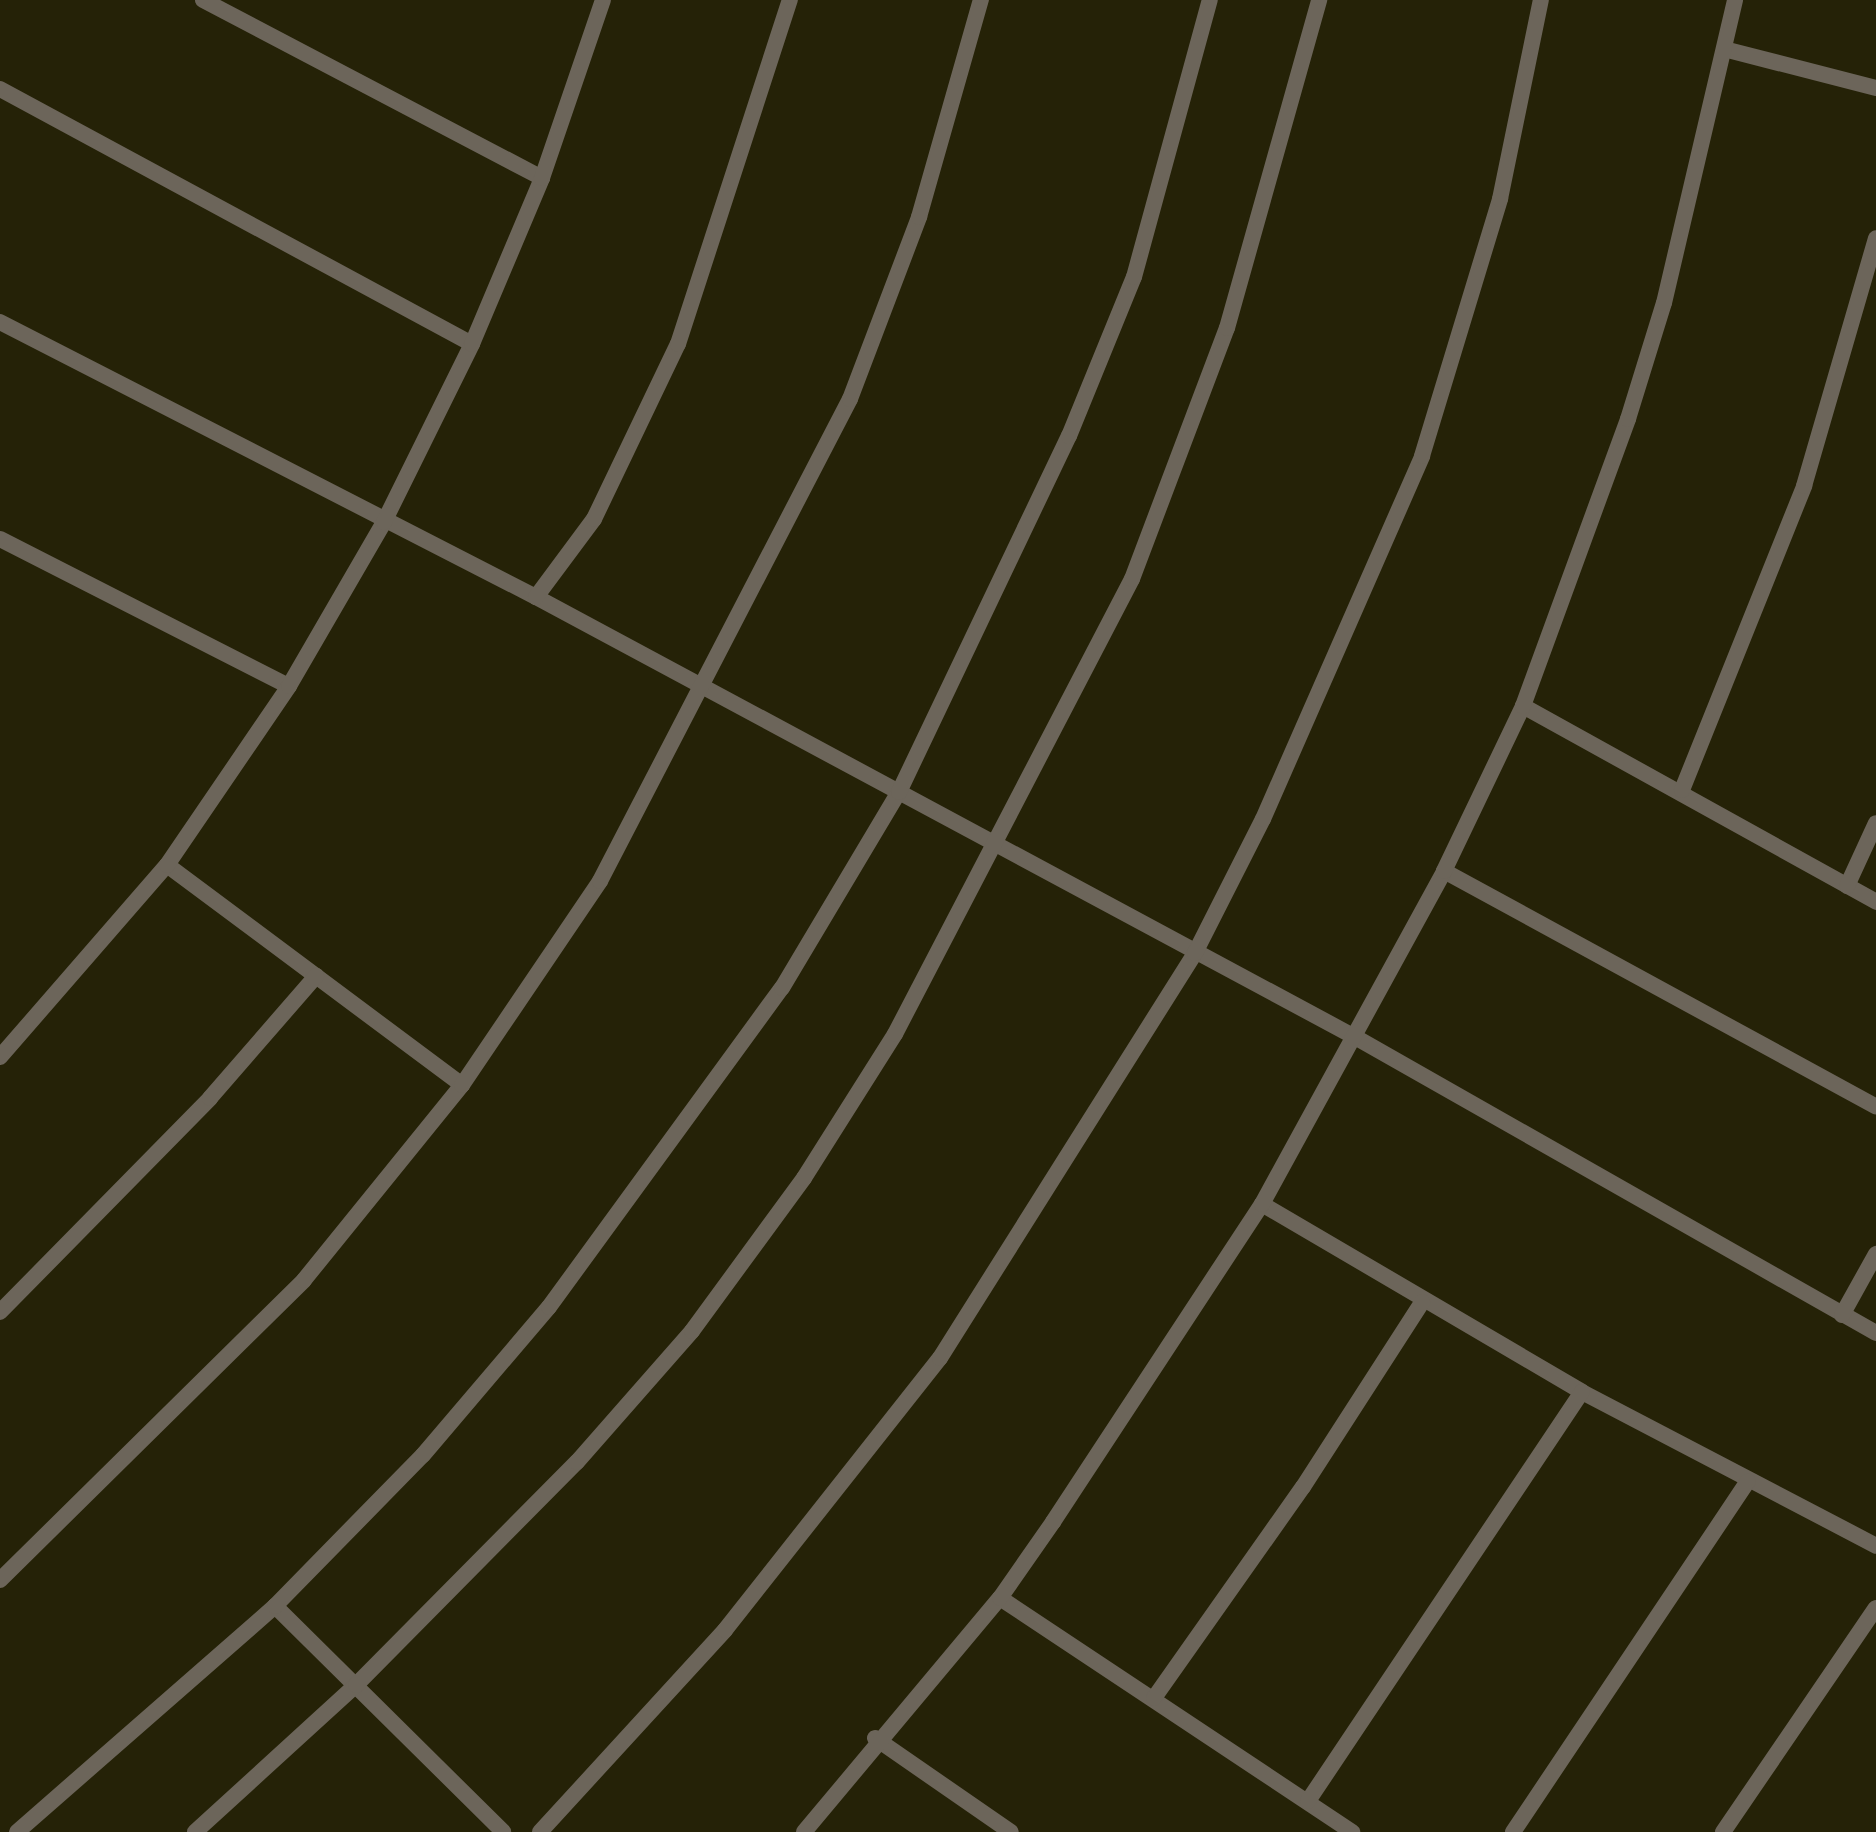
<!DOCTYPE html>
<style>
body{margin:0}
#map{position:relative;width:1876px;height:1832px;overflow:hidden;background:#252207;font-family:"PT Serif",serif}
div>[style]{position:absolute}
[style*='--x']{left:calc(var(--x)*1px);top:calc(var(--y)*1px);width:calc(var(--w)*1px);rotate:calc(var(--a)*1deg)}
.minor>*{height:16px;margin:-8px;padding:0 8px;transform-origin:8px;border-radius:8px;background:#6c655a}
.tertiary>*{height:16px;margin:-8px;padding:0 8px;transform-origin:8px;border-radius:8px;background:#6c655a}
span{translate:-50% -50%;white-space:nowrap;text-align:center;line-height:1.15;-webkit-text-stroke:8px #252207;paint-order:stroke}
</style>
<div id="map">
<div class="minor">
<div style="--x:203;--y:0;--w:383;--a:27.7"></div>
<div style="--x:1724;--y:49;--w:157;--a:14.4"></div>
<div style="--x:0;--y:89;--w:536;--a:28.38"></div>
<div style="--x:0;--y:322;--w:602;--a:27.16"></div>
<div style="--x:536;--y:597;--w:930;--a:28.25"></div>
<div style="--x:1355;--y:1037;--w:599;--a:29.6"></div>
<div style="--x:0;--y:539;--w:324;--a:27"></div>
<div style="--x:536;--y:597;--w:97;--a:-53.4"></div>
<div style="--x:594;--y:519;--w:194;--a:-64.4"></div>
<div style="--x:678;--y:344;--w:362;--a:-72"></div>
<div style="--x:1523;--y:706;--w:404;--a:29"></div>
<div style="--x:1682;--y:790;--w:328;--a:-68.1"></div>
<div style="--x:1804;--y:486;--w:258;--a:-73.8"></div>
<div style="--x:167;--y:865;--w:368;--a:36.7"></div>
<div style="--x:1444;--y:871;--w:492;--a:28.6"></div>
<div style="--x:1847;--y:886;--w:69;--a:-65.3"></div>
<div style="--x:0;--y:1057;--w:254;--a:-49"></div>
<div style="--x:167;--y:865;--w:217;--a:-55.7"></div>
<div style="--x:289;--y:686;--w:190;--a:-59.9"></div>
<div style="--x:384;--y:522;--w:199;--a:-63.7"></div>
<div style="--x:472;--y:344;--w:180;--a:-67.1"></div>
<div style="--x:542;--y:178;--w:188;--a:-71.1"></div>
<div style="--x:1262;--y:1204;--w:371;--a:30.4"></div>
<div style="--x:1582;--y:1392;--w:332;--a:27.6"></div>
<div style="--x:0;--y:1312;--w:300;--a:-45.5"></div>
<div style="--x:210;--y:1098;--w:162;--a:-49"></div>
<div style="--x:1842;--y:1315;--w:70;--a:-60.9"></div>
<div style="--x:0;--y:1580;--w:427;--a:-44.6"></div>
<div style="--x:304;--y:1280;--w:251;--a:-51"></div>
<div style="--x:462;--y:1085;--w:246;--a:-55.9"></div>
<div style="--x:600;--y:881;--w:543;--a:-62.59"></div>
<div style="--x:850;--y:399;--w:195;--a:-69.2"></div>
<div style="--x:919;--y:217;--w:226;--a:-74.1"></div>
<div style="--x:1000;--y:1598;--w:423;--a:33.6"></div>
<div style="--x:275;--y:1606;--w:321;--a:44.7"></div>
<div style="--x:1154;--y:1698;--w:258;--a:-54.8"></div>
<div style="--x:1303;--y:1487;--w:220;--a:-57.2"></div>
<div style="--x:875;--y:1738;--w:165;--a:34.7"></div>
<div style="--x:1308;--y:1801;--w:492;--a:-56.2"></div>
<div style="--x:540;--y:1832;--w:274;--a:-47.5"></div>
<div style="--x:725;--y:1630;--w:347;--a:-51.7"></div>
<div style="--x:940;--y:1358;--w:479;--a:-57.8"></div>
<div style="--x:1195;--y:953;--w:150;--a:-63.1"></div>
<div style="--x:1263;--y:819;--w:396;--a:-66.3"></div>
<div style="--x:1422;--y:456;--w:269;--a:-73.1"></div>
<div style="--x:1500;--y:199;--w:203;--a:-78.4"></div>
<div style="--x:804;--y:1832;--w:305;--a:-50.1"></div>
<div style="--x:1000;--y:1598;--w:93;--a:-55.1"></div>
<div style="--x:1053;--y:1522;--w:381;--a:-56.7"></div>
<div style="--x:1262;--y:1204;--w:379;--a:-61.3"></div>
<div style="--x:1444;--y:871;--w:183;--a:-64.4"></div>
<div style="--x:1523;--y:706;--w:306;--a:-69.9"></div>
<div style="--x:1628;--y:419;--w:121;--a:-72.8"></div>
<div style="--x:1664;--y:303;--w:311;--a:-76.8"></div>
<div style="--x:1513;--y:1832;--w:422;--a:-56.2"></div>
<div style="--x:1723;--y:1832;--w:271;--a:-55.7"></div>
</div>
<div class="tertiary">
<div style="--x:17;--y:1832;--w:343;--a:-41.2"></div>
<div style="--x:275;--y:1606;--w:211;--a:-45.6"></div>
<div style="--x:423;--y:1455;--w:194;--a:-49.6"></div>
<div style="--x:549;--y:1307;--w:395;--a:-53.9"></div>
<div style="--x:782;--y:988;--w:228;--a:-59.2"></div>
<div style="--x:899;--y:792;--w:395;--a:-64.5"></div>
<div style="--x:1069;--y:436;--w:172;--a:-67.8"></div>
<div style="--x:1134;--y:277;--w:287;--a:-74.7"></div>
<div style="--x:195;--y:1832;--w:218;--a:-42.4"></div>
<div style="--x:356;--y:1685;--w:314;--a:-45.3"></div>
<div style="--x:577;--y:1462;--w:174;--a:-48.7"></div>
<div style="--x:692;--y:1331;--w:190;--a:-53.8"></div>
<div style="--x:804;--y:1178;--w:170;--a:-57.7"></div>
<div style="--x:895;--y:1034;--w:513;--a:-62.49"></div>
<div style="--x:1132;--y:579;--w:268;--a:-69.3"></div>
<div style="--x:1227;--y:328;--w:341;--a:-74.3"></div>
</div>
</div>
